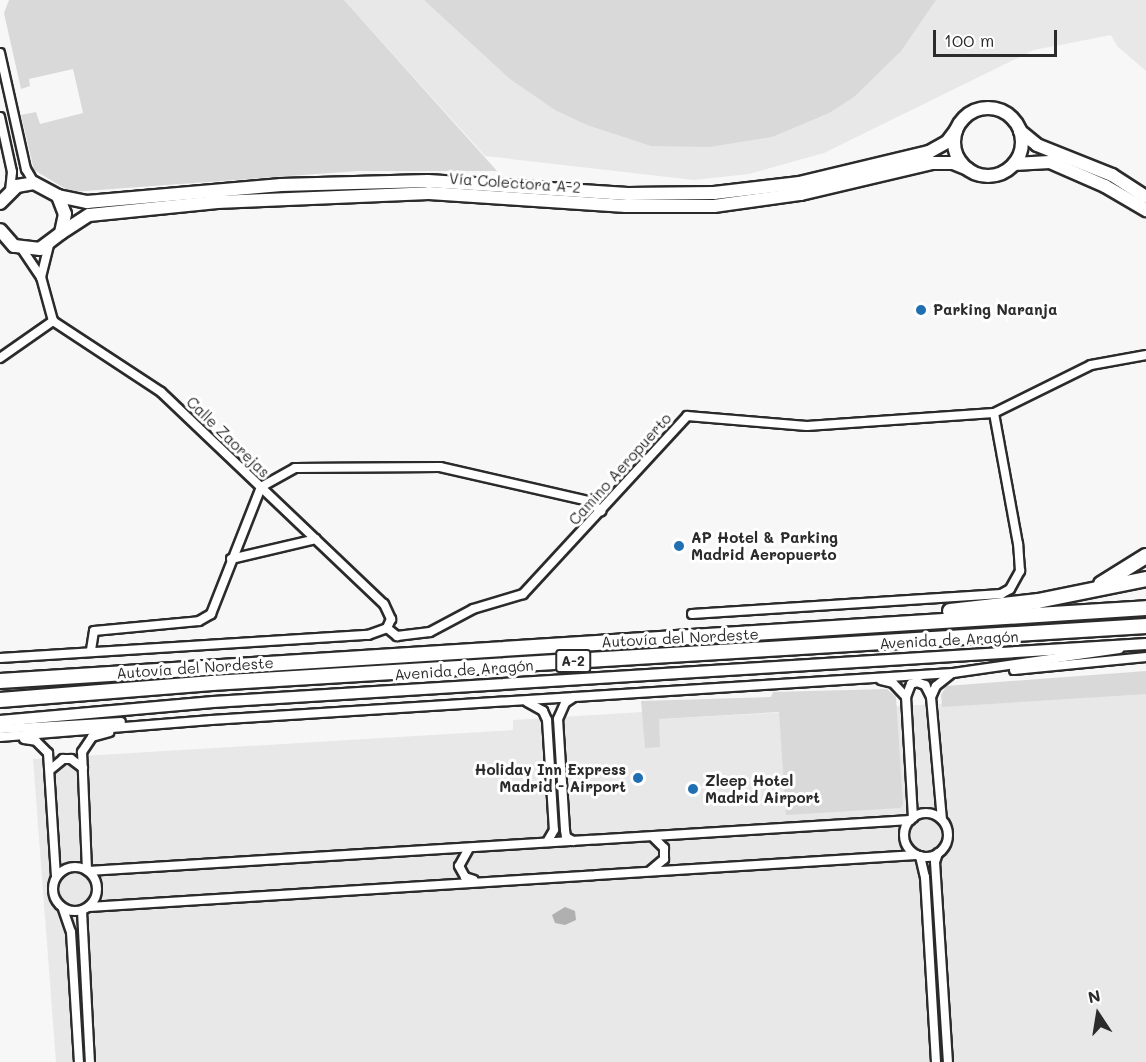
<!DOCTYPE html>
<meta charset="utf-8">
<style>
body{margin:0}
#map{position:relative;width:1146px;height:1062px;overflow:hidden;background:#f7f7f7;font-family:Mali,sans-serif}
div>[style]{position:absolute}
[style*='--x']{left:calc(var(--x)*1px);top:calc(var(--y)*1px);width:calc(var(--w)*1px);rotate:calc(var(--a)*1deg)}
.built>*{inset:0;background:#e8e8e8}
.green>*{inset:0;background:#d9d9d9}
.water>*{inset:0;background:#b0b0b0}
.roads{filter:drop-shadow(2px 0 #2b2b2b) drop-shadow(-2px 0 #2b2b2b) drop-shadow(0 2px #2b2b2b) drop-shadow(0 -2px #2b2b2b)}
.street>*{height:8px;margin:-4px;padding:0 4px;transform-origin:4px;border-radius:4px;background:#fff}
.street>.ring{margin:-4px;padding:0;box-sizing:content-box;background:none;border:8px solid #fff;border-radius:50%}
.secondary>*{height:10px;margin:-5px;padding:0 5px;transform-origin:5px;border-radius:5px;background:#fff}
.primary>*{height:12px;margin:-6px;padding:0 6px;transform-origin:6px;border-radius:6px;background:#fff}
.primary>.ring{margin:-6px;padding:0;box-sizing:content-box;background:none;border:12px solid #fff;border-radius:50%}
.highway>*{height:14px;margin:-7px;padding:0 7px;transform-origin:7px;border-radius:7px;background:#fff}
.dots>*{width:16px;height:16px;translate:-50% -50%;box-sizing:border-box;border:3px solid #fff;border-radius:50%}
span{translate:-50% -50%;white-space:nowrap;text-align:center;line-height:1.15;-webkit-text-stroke:6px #fff;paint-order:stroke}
.shield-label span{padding:2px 4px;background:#fff;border:2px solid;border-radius:4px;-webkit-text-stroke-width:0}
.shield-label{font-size:14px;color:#2b2b2b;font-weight:700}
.street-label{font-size:15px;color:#2b2b2b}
.poi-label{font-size:15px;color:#2b2b2b;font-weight:700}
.left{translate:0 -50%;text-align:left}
.right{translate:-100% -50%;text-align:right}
.north{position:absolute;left:1068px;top:984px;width:60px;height:60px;-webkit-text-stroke:4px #fff;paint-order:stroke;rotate:348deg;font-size:16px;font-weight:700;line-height:24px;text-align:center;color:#2b2b2b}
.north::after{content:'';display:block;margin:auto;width:21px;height:27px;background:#2b2b2b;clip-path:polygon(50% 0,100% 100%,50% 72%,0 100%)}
.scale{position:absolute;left:933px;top:30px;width:124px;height:27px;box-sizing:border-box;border:3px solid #2b2b2b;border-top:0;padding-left:8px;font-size:18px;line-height:21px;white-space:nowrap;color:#2b2b2b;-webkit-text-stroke:4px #fff;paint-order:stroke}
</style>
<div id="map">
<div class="built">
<div style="clip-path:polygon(344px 0,1146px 0,1146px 71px,1117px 46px,1111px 35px,1034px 50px,824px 153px,749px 174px,694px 180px,485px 156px)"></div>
<div style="clip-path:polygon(1146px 693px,1146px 1062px,56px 1062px,33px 759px,513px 730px,513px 720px,642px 712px,659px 719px)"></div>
</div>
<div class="green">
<div style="clip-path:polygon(9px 0,344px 0,497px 171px,358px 171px,71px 192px,34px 170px,21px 115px,36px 112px,40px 124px,83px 113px,73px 69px,29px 79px,30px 86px,21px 89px,4px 13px)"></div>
<div style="clip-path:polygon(424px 0,936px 0,901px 51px,854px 97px,829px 113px,772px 137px,709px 147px,651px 146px,587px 125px,555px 110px,510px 79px)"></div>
<div style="clip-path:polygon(1146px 671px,1146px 694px,942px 707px,941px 695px,946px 686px)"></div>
<div style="clip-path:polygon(887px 689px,896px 697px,903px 804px,900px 808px,786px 815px,779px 712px,659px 719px,660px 747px,645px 748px,641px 701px,771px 697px,773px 692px)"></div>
</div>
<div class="water">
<div style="clip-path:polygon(565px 907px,575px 911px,576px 920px,565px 925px,555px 923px,552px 915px)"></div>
</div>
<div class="roads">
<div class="street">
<div style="--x:0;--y:53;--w:119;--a:77.4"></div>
<div style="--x:26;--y:169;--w:16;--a:60"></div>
<div style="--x:0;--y:117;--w:56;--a:77.7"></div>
<div style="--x:12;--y:172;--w:18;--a:96"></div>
<div style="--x:49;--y:245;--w:33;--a:104"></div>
<div style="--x:41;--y:277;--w:46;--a:74.7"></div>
<div style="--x:53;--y:321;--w:129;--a:33.3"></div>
<div style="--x:161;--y:392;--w:308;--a:43.6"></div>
<div style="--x:384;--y:604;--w:17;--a:65"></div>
<div style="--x:391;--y:619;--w:10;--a:114"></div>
<div style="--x:22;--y:249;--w:34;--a:56"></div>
<div style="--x:0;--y:358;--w:65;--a:-34.9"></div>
<div style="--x:231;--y:559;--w:87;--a:-13.2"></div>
<div style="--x:692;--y:614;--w:310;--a:-3.7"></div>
<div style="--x:1001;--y:594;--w:10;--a:-29"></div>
<div style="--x:1010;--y:589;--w:21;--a:-61"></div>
<div style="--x:1020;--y:571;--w:27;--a:-94"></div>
<div style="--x:1018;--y:544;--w:133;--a:-100.4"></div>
<div style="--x:387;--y:628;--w:13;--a:39"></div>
<div style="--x:397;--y:636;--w:33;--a:-7"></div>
<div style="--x:430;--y:632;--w:49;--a:-28.1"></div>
<div style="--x:473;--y:609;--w:52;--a:-16.7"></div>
<div style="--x:523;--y:594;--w:242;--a:-47.3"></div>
<div style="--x:687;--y:416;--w:120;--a:4.8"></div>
<div style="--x:807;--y:426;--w:187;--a:-4"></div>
<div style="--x:994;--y:413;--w:108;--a:-26.3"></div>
<div style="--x:1091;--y:365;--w:56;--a:-10.3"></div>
<div style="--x:91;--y:650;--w:19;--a:-81"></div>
<div style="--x:94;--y:631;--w:105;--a:-5.4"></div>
<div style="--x:199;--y:621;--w:14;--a:-30"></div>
<div style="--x:211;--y:614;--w:136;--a:-68.5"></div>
<div style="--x:261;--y:487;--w:39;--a:-29"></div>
<div style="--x:295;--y:468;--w:145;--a:-0.4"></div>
<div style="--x:440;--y:467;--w:153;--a:12.9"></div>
<div style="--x:589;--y:501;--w:16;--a:40"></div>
<div style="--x:0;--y:658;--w:369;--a:-3.6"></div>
<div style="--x:368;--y:635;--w:20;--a:-20"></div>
<div style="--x:1014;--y:670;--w:133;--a:-5.6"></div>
<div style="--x:881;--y:680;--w:12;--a:14"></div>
<div style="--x:893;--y:683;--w:19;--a:47"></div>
<div style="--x:931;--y:697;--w:12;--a:-66"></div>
<div style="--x:936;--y:686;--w:19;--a:-39"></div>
<div style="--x:527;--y:702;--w:18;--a:29"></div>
<div style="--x:543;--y:711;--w:10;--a:66"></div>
<div style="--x:547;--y:720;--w:110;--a:86.4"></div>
<div style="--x:554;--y:830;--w:14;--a:120"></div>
<div style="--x:0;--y:729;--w:121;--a:-3.3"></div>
<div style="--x:0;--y:737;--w:212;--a:-4.6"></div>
<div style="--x:211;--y:720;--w:743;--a:-3.62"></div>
<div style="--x:953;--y:673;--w:168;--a:-8.2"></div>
<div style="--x:24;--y:739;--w:12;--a:9"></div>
<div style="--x:36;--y:741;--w:17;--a:45"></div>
<div style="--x:48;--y:753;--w:124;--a:86.3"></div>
<div style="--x:50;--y:770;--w:17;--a:-40"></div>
<div style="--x:63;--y:759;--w:8;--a:0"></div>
<div style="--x:71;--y:759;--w:15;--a:37"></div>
<div class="ring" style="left:904px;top:813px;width:36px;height:36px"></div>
<div style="--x:913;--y:818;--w:121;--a:-93.3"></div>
<div style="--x:906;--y:697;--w:14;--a:-69"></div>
<div style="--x:911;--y:684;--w:6;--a:-18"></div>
<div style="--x:917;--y:682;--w:9;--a:21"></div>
<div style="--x:925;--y:685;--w:13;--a:63"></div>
<div style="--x:931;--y:697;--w:123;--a:84.9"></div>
<div style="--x:573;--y:841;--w:8;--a:-150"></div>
<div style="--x:566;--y:837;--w:7;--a:-98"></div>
<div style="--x:565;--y:830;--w:111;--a:-93.6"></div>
<div style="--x:558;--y:719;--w:17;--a:-66"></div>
<div style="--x:565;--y:703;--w:11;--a:-34"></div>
<div style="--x:468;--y:850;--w:18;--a:119"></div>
<div style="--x:459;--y:866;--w:13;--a:61"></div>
<div style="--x:465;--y:877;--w:9;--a:18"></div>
<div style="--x:938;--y:853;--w:9;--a:108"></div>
<div style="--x:935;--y:862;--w:200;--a:86.3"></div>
<div style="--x:920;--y:856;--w:22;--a:77"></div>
<div style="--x:925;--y:877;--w:185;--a:86.6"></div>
<div class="ring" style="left:53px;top:867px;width:36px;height:36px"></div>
<div style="--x:87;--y:870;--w:118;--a:-92.4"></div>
<div style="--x:82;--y:752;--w:18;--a:-56"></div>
<div style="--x:92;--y:737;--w:18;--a:-16"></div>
<div style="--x:651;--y:870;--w:17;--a:-40"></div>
<div style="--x:664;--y:859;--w:11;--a:-90"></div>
<div style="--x:664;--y:848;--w:16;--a:-135"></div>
<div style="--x:88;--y:871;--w:824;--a:-3.55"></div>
<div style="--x:89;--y:907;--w:829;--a:-3.6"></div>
<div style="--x:63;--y:909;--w:24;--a:71"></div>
<div style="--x:71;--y:932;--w:130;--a:86.5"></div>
<div style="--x:82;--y:911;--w:151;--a:87"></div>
</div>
<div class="secondary">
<div style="--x:0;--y:721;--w:214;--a:-5.1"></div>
<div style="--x:213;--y:702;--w:935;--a:-3.56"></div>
</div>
<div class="primary">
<div class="ring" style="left:954px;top:108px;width:56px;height:56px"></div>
<div style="--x:1020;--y:131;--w:22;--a:39"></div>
<div style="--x:1037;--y:145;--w:81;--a:21.8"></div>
<div style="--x:1112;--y:175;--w:40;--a:32.9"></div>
<div style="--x:1014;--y:164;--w:36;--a:-3"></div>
<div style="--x:1050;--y:162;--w:60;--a:23.6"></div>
<div style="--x:1105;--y:186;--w:48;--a:30.3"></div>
<div style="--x:58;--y:196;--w:30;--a:12"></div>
<div style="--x:87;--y:202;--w:195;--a:-5"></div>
<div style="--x:281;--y:185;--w:147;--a:-1.6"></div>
<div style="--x:428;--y:181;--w:200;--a:3.7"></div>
<div style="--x:628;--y:194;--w:86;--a:-0.7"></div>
<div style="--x:714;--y:193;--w:86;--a:-6.7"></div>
<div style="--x:799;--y:183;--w:134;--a:-13.4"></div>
<div style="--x:929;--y:152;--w:21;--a:-29"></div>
<div style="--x:947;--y:142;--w:15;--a:-53"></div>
<div style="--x:0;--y:203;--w:24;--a:-45"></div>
<div style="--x:17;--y:186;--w:17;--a:-10"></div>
<div style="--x:34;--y:183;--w:27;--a:28"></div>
<div style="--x:58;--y:196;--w:19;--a:69"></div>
<div style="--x:65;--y:214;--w:19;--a:102"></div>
<div style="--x:61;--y:233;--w:26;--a:143"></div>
<div style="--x:40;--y:249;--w:26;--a:-173"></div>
<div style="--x:14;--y:246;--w:21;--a:-131"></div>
<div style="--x:61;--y:233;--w:33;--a:-33"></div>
<div style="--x:89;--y:215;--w:129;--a:-5.8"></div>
<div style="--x:217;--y:202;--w:212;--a:-2.4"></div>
<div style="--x:429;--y:193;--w:197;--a:3.8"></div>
<div style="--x:626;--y:206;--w:88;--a:0"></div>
<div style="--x:714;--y:206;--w:88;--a:-7.9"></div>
<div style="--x:801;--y:194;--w:135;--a:-13.3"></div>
<div style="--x:932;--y:163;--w:21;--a:0"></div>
<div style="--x:953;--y:163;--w:16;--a:22"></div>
</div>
<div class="highway">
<div style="--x:1101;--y:584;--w:53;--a:-31.9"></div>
<div style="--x:950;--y:611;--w:89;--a:-6.5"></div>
<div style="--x:1038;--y:601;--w:110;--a:-11.5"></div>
<div style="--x:0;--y:681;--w:1148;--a:-3.64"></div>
<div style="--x:0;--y:700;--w:213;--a:-4.6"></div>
<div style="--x:212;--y:683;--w:936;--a:-3.49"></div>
</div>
</div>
<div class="dots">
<div style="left:921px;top:310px;background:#1f6fb2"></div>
<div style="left:679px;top:546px;background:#1f6fb2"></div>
<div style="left:638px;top:778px;background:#1f6fb2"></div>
<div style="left:693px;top:789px;background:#1f6fb2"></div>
</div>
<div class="shield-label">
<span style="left:573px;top:661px">A-2</span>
</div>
<div class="street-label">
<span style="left:515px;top:183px;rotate:4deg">Vía Colectora A-2</span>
<span style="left:228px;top:437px;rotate:44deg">Calle Zaorejas</span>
<span style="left:620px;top:469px;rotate:-48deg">Camino Aeropuerto</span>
<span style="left:680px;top:638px;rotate:-3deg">Autovía del Nordeste</span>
<span style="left:949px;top:640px;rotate:-3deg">Avenida de Aragón</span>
<span style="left:195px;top:668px;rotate:-4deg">Autovía del Nordeste</span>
<span style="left:464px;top:670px;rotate:-4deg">Avenida de Aragón</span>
</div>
<div class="poi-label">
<span class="left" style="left:933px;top:310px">Parking Naranja</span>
<span class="left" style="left:691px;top:546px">AP Hotel &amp; Parking<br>Madrid Aeropuerto</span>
<span class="right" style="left:626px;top:778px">Holiday Inn Express<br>Madrid - Airport</span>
<span class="left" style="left:705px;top:789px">Zleep Hotel<br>Madrid Airport</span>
</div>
<div class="north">N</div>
<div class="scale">100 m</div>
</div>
